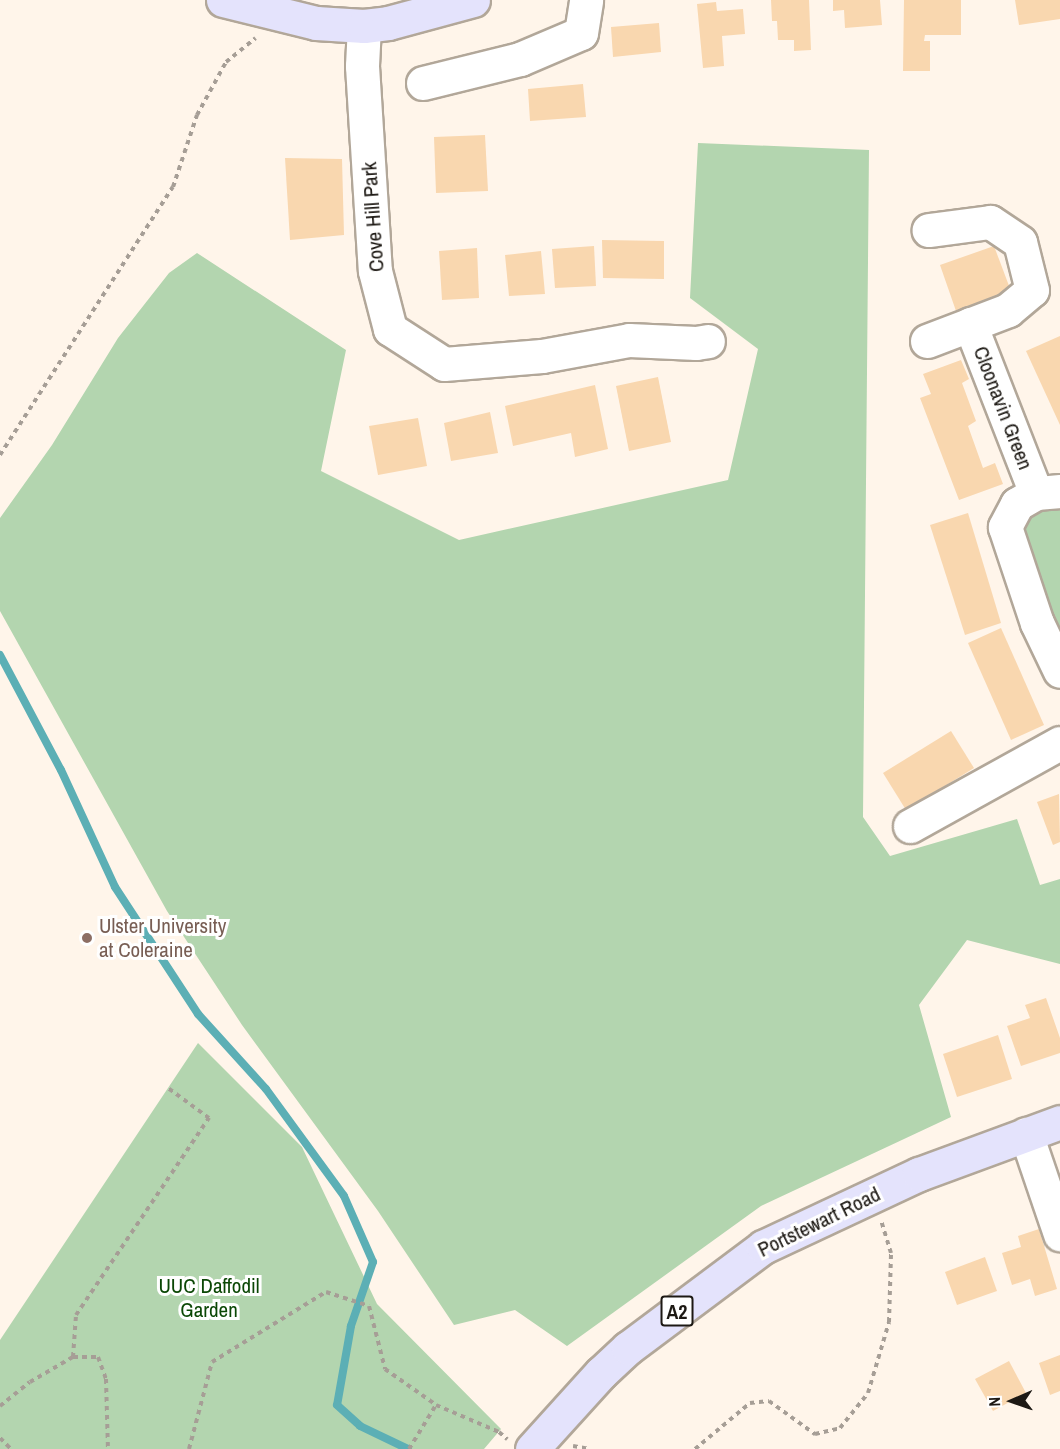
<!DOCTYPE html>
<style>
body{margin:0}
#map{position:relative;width:1060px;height:1449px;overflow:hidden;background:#fff5ea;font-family:"Archivo Narrow",sans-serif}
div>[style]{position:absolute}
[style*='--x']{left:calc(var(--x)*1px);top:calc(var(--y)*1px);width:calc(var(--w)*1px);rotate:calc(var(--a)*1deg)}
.green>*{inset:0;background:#b3d5af}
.stream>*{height:8px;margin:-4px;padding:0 4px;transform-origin:4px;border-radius:4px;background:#5cafb5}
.building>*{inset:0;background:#f9d7af}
.path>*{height:4px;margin-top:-2px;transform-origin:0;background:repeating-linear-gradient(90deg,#a69e96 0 4.5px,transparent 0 9px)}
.roads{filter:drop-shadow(2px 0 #b2a799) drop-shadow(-2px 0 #b2a799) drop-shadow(0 2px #b2a799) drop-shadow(0 -2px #b2a799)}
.minor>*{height:33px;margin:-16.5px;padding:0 16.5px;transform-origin:16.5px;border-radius:16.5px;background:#fff}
.major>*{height:33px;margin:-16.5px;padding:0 16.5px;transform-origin:16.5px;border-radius:16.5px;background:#e4e3fc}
.dots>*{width:16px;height:16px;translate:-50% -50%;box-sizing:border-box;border:3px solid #fff;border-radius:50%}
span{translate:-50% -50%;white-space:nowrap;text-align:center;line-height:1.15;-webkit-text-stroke:6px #fff;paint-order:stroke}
.shield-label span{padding:2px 4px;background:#fff;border:2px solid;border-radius:4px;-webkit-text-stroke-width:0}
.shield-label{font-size:20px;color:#1d1914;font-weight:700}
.street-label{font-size:21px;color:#1d1914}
.education-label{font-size:21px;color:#785e54}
.left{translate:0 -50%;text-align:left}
.park-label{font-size:21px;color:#0b4705}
.north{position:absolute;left:982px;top:1371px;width:60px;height:60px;-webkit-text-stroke:4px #fff;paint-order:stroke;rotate:268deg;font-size:16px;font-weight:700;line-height:24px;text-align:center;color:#1d1914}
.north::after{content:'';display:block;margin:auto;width:21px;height:27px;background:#1d1914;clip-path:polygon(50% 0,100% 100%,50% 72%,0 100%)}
</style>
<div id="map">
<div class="green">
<div style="clip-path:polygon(698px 143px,869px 150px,863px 817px,890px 856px,1017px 819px,1040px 885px,1060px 879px,1060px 964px,967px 940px,919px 1005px,951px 1117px,761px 1206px,567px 1346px,515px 1310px,454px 1325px,378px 1211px,242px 1025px,167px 911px,0 611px,0 518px,52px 445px,118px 338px,169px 273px,197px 253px,346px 350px,321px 471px,459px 540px,728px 480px,758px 349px,690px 298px)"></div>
<div style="clip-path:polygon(1060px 507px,1060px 641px,1021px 528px,1037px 512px)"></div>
<div style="clip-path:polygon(198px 1043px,302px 1147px,377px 1304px,501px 1429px,484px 1449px,0 1449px,0 1340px)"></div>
</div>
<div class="stream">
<div style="--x:0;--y:655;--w:130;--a:62.1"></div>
<div style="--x:61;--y:770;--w:129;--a:65.2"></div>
<div style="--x:115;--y:887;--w:152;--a:56.8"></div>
<div style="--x:198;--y:1014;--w:101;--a:47.8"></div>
<div style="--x:266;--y:1089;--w:132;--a:53.9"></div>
<div style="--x:344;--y:1196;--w:72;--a:66.3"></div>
<div style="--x:373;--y:1262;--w:68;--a:109"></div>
<div style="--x:351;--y:1326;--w:80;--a:100"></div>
<div style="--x:337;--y:1405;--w:31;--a:42"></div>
<div style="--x:360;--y:1426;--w:53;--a:25.6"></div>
</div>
<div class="building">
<div style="clip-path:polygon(771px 0,809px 0,811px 50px,794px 51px,794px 40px,778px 40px,777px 21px,772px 21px)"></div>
<div style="clip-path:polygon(833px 0,880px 0,882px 25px,845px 28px,844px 10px,833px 11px)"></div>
<div style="clip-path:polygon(904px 0,961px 0,961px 35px,925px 35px,924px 41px,930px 41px,930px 71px,903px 71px)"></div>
<div style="clip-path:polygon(1015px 0,1060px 0,1060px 19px,1019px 25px)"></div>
<div style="clip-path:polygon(716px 2px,717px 11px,743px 9px,745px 34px,722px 36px,724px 66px,703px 68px,697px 4px)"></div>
<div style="clip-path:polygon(659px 23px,661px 52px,613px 57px,611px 27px)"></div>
<div style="clip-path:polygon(583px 84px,586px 117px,530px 121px,528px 89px)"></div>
<div style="clip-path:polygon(485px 135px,488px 191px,436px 193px,434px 137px)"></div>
<div style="clip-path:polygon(285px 158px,342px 159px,344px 235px,290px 240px)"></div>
<div style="clip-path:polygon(602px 240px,664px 241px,664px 279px,603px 278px)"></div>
<div style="clip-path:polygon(594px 246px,596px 286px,555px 288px,552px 249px)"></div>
<div style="clip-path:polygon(994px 246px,1011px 291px,956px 311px,940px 265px)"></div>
<div style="clip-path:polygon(477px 248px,479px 298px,442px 300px,439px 251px)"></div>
<div style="clip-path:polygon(541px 251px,545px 294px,509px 296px,505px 255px)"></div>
<div style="clip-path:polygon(1060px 336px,1060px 425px,1026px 351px)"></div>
<div style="clip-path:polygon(961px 360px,969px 379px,962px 383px,976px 421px,968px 426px,983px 468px,995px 463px,1003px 484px,959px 500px,920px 398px,931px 394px,923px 374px)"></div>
<div style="clip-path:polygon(658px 377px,671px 442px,629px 451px,616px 386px)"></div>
<div style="clip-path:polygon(595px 385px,608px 449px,575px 457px,571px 433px,513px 446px,505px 406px)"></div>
<div style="clip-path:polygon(490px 412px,498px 453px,451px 461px,444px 423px)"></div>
<div style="clip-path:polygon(418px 418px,427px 466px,378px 475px,369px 426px)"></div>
<div style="clip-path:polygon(968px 513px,1001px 623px,965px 635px,930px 525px)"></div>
<div style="clip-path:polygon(1001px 628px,1044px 725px,1011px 740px,968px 643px)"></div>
<div style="clip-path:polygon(951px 731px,974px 768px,906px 810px,883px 773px)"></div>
<div style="clip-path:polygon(1059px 794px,1060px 842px,1053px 845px,1037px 802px)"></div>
<div style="clip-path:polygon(1046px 998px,1060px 1038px,1060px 1053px,1021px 1066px,1007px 1026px,1030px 1018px,1025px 1005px)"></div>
<div style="clip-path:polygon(998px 1035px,1012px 1079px,957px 1097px,943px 1054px)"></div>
<div style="clip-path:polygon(1039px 1229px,1057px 1289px,1035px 1296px,1030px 1279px,1012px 1285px,1002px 1253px,1021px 1247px,1018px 1236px)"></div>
<div style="clip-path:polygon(985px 1257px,997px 1291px,957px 1305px,945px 1272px)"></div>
<div style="clip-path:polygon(1060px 1355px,1060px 1391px,1050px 1395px,1039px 1363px)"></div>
<div style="clip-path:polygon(1009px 1361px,1026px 1393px,993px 1411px,975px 1379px)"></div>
</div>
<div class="path">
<div style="--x:0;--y:455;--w:319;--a:-57.2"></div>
<div style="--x:173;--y:187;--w:76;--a:-71.6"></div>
<div style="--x:197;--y:115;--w:60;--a:-61.3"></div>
<div style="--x:226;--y:62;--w:38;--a:-39"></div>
<div style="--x:73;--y:1357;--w:42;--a:-85.9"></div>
<div style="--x:76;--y:1315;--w:238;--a:-56"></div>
<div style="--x:209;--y:1118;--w:51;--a:-143.8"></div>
<div style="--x:0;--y:1406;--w:38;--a:-39"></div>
<div style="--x:30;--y:1382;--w:50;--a:-30.2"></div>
<div style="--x:73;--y:1357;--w:25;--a:0"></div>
<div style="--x:98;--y:1357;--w:23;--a:70"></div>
<div style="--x:106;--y:1379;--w:70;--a:88.4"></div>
<div style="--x:0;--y:1438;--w:16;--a:45"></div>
<div style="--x:573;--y:1446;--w:17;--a:10"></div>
<div style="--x:189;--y:1449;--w:90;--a:-75.2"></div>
<div style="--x:212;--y:1362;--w:134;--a:-31.6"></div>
<div style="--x:326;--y:1292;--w:45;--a:18"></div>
<div style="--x:369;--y:1306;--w:65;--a:75.7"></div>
<div style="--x:385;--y:1369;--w:62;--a:35.2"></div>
<div style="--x:436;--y:1405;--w:69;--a:23.2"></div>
<div style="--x:499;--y:1432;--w:11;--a:41"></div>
<div style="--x:409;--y:1449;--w:52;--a:-58.5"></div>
<div style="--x:695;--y:1449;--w:72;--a:-39.9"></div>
<div style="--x:750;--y:1403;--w:19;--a:-6"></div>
<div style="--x:769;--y:1401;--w:57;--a:35.7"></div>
<div style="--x:815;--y:1434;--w:26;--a:-13"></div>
<div style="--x:840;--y:1428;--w:45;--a:-51.3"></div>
<div style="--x:868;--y:1393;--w:74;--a:-73.5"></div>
<div style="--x:889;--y:1322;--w:69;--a:-88.3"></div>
<div style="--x:891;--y:1253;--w:34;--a:-107"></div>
</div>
<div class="roads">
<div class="minor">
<div style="--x:364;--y:26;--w:40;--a:92.9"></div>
<div style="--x:362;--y:66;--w:205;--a:86.4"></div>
<div style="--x:375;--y:271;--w:60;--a:75.5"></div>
<div style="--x:390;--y:329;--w:64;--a:32.9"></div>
<div style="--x:444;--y:364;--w:98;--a:-4.7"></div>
<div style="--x:542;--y:356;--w:88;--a:-10.4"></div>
<div style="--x:629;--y:340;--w:67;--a:2.6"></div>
<div style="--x:696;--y:343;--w:12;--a:-9"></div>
<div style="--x:423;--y:83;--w:100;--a:-13.9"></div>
<div style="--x:520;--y:59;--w:66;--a:-23.1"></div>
<div style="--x:581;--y:33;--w:33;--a:-81"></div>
<div style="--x:970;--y:324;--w:181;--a:68.7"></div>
<div style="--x:927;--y:341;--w:87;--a:-20.9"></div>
<div style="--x:1008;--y:310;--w:31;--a:-40"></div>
<div style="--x:1032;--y:290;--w:49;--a:-104"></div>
<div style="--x:1020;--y:242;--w:36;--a:-146"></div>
<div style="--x:990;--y:222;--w:62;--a:172.5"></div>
<div style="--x:1060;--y:491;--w:24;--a:175"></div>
<div style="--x:1036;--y:493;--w:22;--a:150"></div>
<div style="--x:1017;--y:504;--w:26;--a:118"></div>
<div style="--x:1005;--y:527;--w:101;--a:71.6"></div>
<div style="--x:1037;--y:623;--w:53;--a:64.4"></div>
<div style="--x:910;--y:826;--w:171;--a:-29"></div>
<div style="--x:1026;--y:1134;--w:106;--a:71.2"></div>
</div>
<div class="major">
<div style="--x:223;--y:0;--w:96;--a:13.9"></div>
<div style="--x:316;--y:23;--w:48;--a:3.6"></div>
<div style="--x:364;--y:26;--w:24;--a:-7"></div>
<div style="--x:388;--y:23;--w:88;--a:-15.1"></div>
<div style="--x:532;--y:1449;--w:103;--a:-47.8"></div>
<div style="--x:601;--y:1373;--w:37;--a:-43"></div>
<div style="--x:628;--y:1348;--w:169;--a:-36.8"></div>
<div style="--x:763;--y:1247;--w:172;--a:-25.1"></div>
<div style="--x:919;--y:1174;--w:150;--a:-20.2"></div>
</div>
</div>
<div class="dots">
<div style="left:87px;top:938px;background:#8d6e63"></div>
</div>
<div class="shield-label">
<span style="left:677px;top:1311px">A2</span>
</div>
<div class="street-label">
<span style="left:373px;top:217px;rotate:-94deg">Cove Hill Park</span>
<span style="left:1003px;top:408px;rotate:69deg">Cloonavin Green</span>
<span style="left:819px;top:1222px;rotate:-26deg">Portstewart Road</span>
</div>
<div class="education-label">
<span class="left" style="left:99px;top:938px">Ulster University<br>at Coleraine</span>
</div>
<div class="park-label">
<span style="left:209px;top:1298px">UUC Daffodil<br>Garden</span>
</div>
<div class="north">N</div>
</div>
